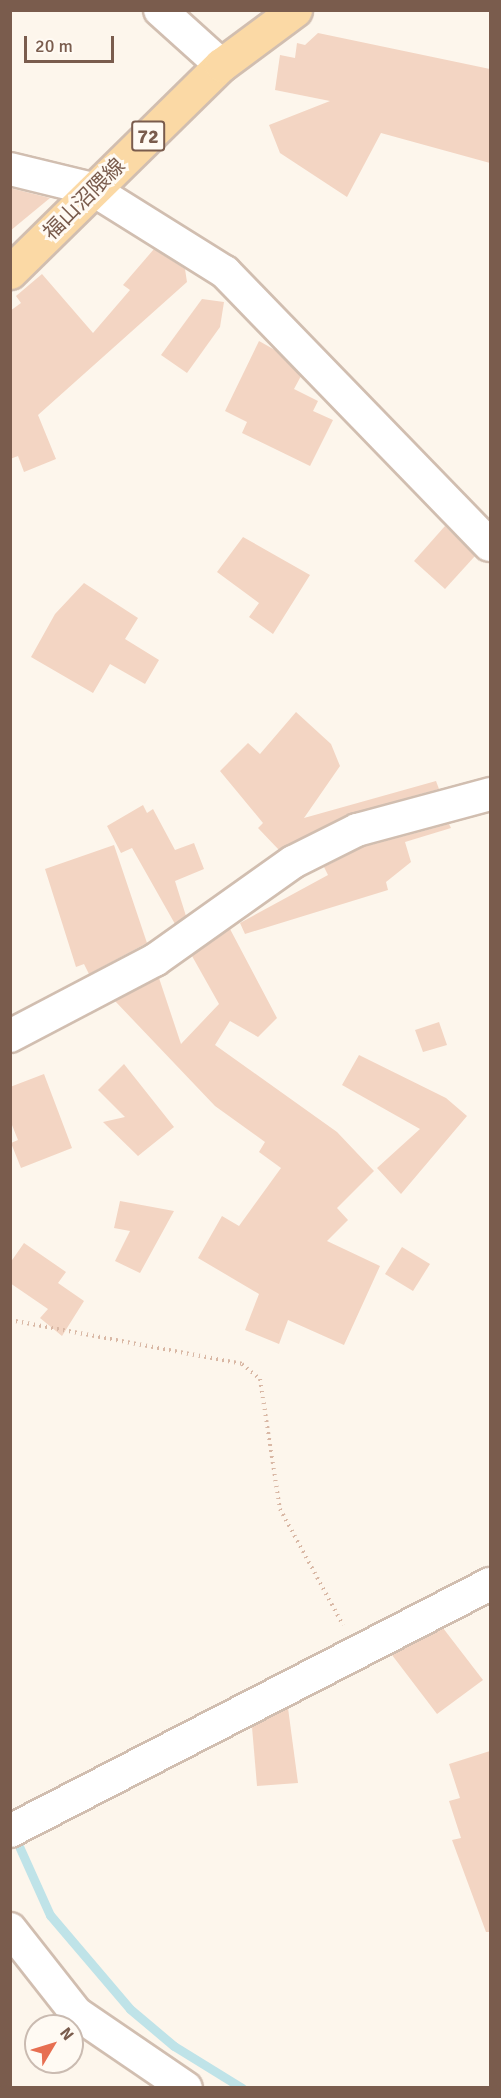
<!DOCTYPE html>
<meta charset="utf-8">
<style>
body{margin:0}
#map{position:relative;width:501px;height:2098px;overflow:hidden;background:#fdf6ec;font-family:Signika,"Noto Sans JP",sans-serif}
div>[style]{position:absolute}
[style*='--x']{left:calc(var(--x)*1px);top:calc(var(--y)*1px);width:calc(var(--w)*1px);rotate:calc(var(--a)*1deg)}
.stream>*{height:9px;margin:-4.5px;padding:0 4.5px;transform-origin:4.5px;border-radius:4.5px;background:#bfe3e8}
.building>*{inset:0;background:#f3d5c3}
.path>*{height:4px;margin-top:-2px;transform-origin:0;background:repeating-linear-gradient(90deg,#d9b8a5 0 1.5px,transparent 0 6px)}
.roads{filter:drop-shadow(2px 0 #d1beb0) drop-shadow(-2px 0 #d1beb0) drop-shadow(0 2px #d1beb0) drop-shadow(0 -2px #d1beb0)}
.minor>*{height:32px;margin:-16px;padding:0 16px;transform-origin:16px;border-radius:16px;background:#fff}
.primary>*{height:33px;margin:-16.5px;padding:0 16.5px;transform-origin:16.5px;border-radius:16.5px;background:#fbd9a5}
span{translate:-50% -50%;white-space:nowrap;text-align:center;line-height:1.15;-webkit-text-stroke:6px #fffaf3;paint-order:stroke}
.shield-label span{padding:2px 4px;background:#fffaf3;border:2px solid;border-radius:4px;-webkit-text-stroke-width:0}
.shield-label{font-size:20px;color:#7a5c4d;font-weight:700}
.street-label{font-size:21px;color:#7a5c4d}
.frame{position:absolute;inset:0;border:12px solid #7a5c4d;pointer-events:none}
.north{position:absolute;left:24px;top:2014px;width:60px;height:60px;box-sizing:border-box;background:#fffaf3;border:2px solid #cabbb1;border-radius:50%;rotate:52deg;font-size:16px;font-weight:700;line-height:24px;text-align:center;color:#7a5c4d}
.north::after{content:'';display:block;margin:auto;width:21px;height:27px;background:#e76f51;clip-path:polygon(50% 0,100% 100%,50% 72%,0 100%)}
.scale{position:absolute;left:24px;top:36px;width:90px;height:27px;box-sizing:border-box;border:3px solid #7a5c4d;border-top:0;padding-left:8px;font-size:18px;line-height:21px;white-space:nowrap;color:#7a5c4d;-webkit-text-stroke:4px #fffaf3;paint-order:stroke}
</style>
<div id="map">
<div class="stream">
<div style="--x:14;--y:1835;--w:88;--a:65.8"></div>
<div style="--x:50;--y:1915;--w:123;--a:49.6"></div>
<div style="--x:130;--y:2009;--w:57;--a:40.1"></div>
<div style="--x:174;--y:2046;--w:80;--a:31.7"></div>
</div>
<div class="building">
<div style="clip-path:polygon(318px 33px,490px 69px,490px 163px,381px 133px,347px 197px,280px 153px,269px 125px,330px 101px,275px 90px,280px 55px,295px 58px,297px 43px,305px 45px)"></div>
<div style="clip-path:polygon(10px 188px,50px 198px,10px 231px)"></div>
<div style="clip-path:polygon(154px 249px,185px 269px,187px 282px,38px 415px,56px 459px,24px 472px,18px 456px,10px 459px,10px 311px,21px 303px,16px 296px,42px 274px,93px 333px,130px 290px,123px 285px)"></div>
<div style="clip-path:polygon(202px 299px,224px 302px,220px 327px,187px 373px,161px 355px)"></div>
<div style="clip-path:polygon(259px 341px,275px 350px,301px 376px,294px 389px,318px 401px,313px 411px,333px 420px,310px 466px,242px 433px,247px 422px,225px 411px)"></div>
<div style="clip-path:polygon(445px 526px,475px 556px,445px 589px,414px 561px)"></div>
<div style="clip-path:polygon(243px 537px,310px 575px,273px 634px,249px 617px,259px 603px,217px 572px)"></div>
<div style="clip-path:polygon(84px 583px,138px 618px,125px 639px,159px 660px,145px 684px,110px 664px,93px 693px,31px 657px,55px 614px)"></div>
<div style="clip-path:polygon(296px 712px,331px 744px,340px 766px,304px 818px,436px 781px,439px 789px,352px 813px,279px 850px,258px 828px,263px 823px,220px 771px,248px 743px,260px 754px)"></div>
<div style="clip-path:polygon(143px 805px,147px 813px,153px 809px,175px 850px,194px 843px,204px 869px,175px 881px,186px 916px,175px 924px,132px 848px,121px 853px,107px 826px)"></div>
<div style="clip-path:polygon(449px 824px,451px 828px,405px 842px,411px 862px,386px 882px,388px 890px,245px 934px,240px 923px,328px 875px,324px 867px,363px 847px)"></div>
<div style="clip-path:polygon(114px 845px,147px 943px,89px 974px,84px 964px,76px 967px,45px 869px)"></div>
<div style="clip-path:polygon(230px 929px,277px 1018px,258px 1037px,230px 1021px,215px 1045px,337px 1132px,374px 1171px,337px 1208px,348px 1220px,327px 1241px,380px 1266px,344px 1345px,288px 1320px,279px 1344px,245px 1330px,259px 1294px,198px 1258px,222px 1216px,239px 1226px,281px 1168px,259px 1152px,265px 1142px,215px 1106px,115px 1001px,159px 978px,181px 1044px,219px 1004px,192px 956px)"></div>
<div style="clip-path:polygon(439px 1022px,447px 1045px,423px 1052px,415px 1030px)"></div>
<div style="clip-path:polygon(359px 1055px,446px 1098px,467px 1116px,401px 1194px,377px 1168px,420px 1129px,342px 1085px)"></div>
<div style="clip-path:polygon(124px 1064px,174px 1127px,138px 1156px,103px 1122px,125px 1117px,98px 1090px)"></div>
<div style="clip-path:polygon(44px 1074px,72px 1148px,21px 1168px,11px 1143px,18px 1140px,10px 1120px,10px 1087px)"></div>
<div style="clip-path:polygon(120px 1201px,174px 1211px,140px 1273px,115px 1261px,130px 1231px,114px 1228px)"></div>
<div style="clip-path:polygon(24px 1243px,66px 1272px,58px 1283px,84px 1301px,62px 1336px,40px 1318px,48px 1309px,10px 1283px,10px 1263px)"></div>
<div style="clip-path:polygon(402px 1247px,430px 1264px,413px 1291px,385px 1274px)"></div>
<div style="clip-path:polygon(443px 1628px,483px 1680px,437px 1714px,392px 1655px,383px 1659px)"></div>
<div style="clip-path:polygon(288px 1708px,298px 1783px,257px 1786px,252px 1727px)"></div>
<div style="clip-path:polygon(490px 1751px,490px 1932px,486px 1932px,452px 1840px,461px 1838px,449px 1801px,460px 1798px,449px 1764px)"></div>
</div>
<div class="path">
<div style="--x:10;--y:1320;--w:236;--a:10.7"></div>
<div style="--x:242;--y:1364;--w:23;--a:40"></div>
<div style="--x:260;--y:1379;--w:132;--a:81.3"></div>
<div style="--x:280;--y:1509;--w:132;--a:61.5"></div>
</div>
<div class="roads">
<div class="minor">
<div style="--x:160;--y:10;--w:82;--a:42"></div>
<div style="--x:10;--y:169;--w:84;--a:13.7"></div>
<div style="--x:92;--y:189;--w:157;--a:32"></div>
<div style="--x:225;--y:272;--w:380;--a:45.9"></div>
<div style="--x:10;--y:1036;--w:164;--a:-27.7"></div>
<div style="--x:155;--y:960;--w:169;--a:-35.4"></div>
<div style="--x:293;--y:862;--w:72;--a:-26.6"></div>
<div style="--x:357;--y:830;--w:138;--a:-15.1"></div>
<div style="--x:10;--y:1831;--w:540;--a:-27.23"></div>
<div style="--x:10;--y:1929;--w:107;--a:51.8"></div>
<div style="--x:76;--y:2013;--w:133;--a:34.3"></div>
</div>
<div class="primary">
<div style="--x:10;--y:272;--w:296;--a:-44.5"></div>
<div style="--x:221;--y:65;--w:92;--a:-36.6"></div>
</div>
</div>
<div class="shield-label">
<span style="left:148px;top:136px">72</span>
</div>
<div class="street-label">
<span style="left:84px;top:199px;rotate:-45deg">福山沼隈線</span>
</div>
<div class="frame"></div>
<div class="north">N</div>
<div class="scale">20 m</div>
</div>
